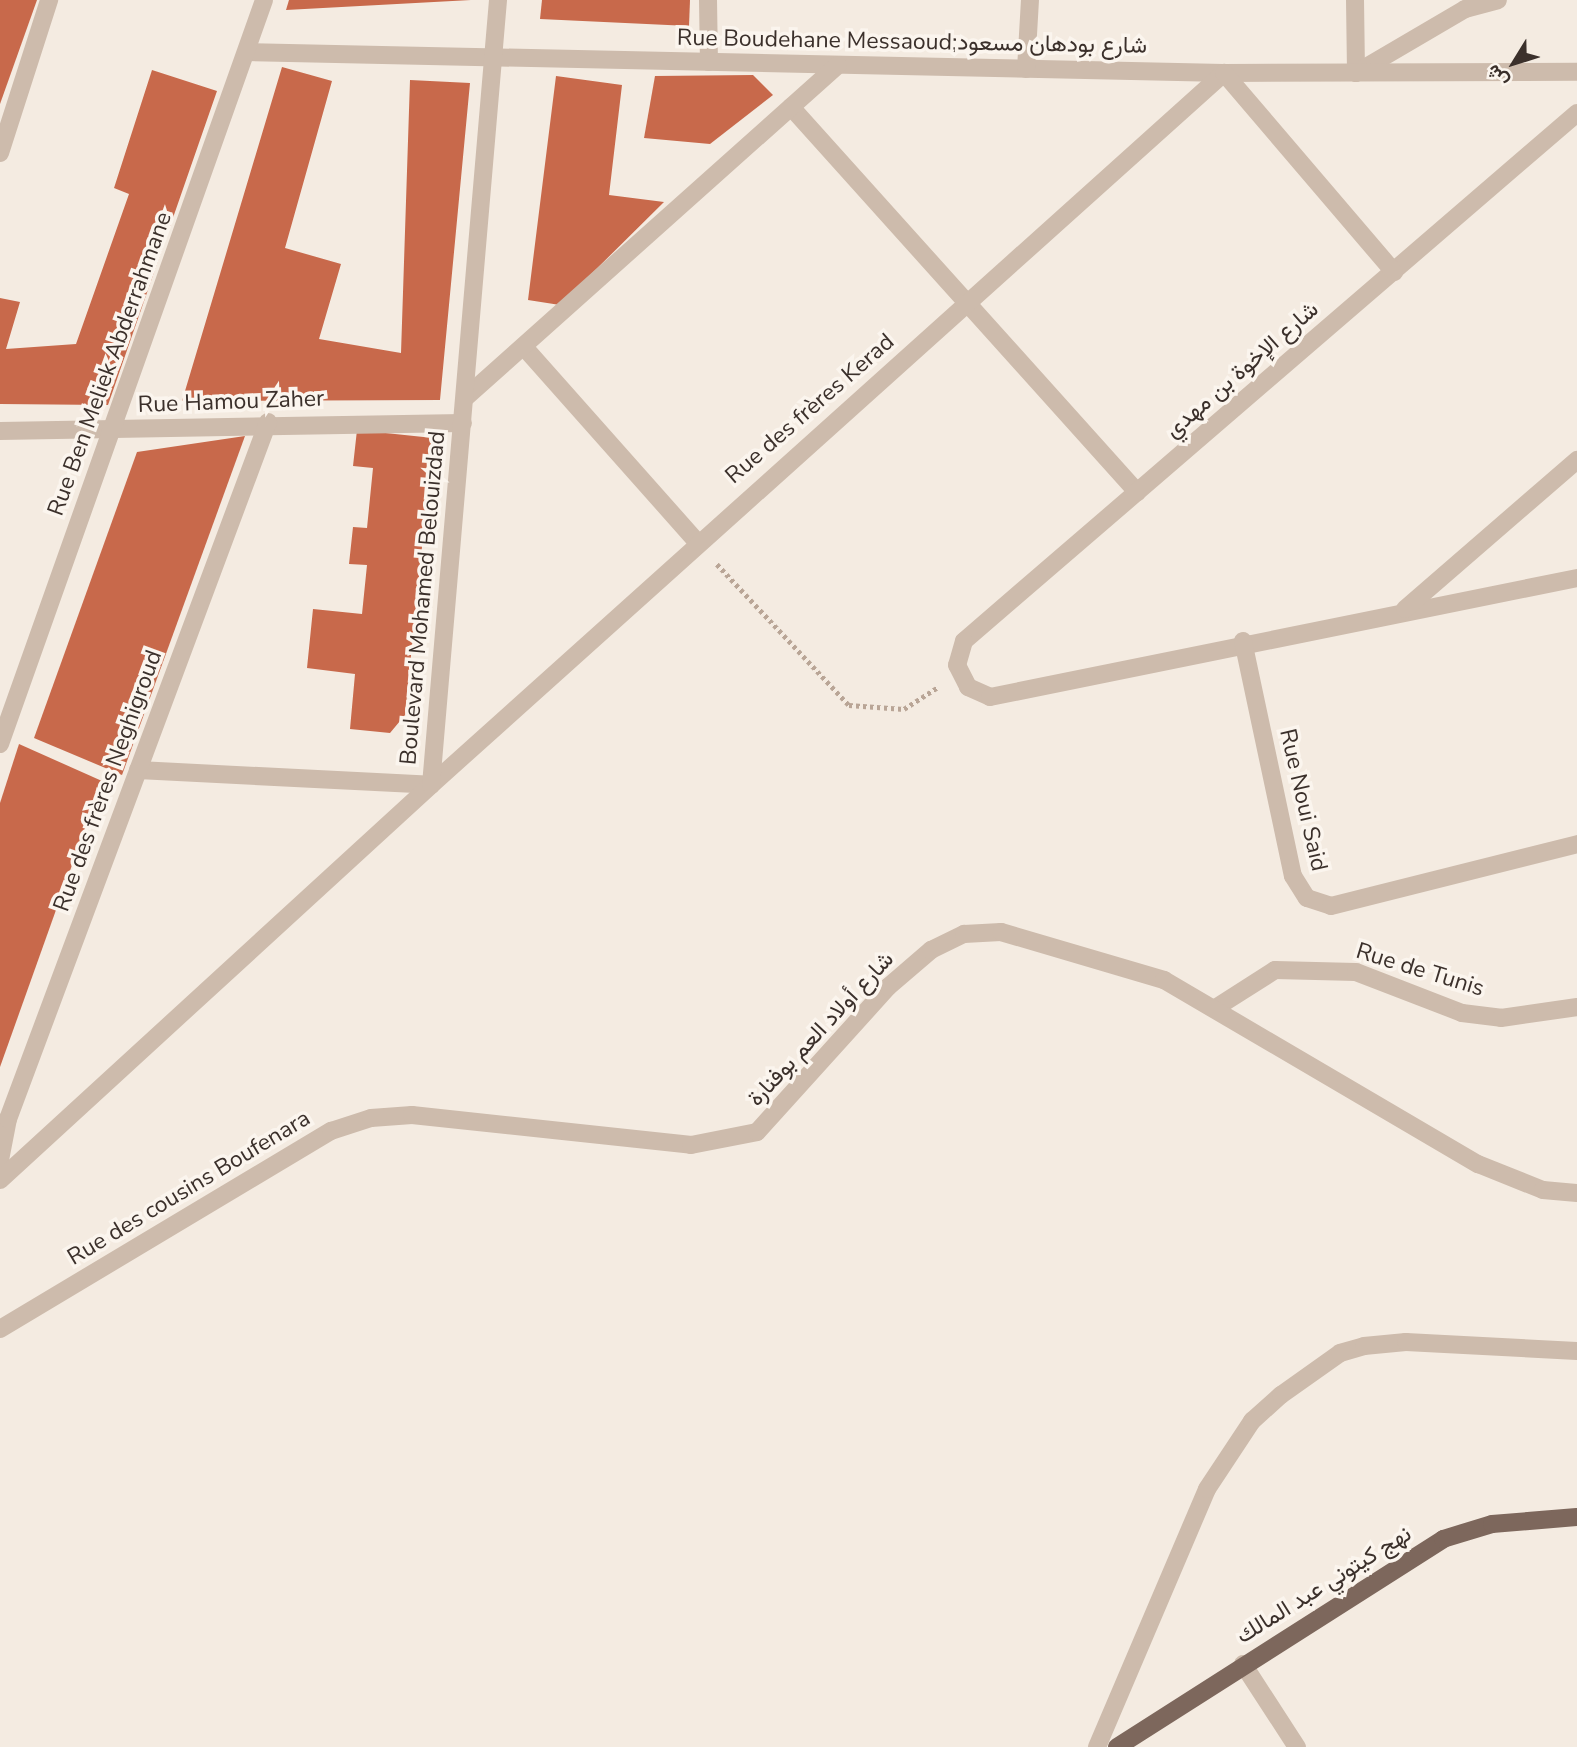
<!DOCTYPE html>
<meta charset="utf-8">
<style>
body{margin:0}
#map{position:relative;width:1577px;height:1747px;overflow:hidden;background:#f4ebe1;font-family:"Nunito Sans",Vazirmatn,sans-serif}
div>[style]{position:absolute}
[style*='--x']{left:calc(var(--x)*1px);top:calc(var(--y)*1px);width:calc(var(--w)*1px);rotate:calc(var(--a)*1deg)}
.building>*{inset:0;background:#c8694b}
.path>*{height:4.5px;margin-top:-2.25px;transform-origin:0;background:repeating-linear-gradient(90deg,#b9a596 0 3.5px,transparent 0 7px)}
.minor>*{height:18px;margin:-9px;padding:0 9px;transform-origin:9px;border-radius:9px;background:#cdbbac}
.major>*{height:18px;margin:-9px;padding:0 9px;transform-origin:9px;border-radius:9px;background:#7d675c}
span{translate:-50% -50%;white-space:nowrap;text-align:center;line-height:1.15;-webkit-text-stroke:7px #fbf5ee;paint-order:stroke}
.street-label{font-size:23px;color:#3b302b}
.north{position:absolute;left:1479px;top:28px;width:70px;height:70px;-webkit-text-stroke:5px #fbf5ee;paint-order:stroke;rotate:232deg;font-size:19px;font-weight:700;line-height:28px;text-align:center;color:#3b302b}
.north::after{content:'';display:block;margin:auto;width:24px;height:32px;background:#3b302b;clip-path:polygon(50% 0,100% 100%,50% 72%,0 100%)}
</style>
<div id="map">
<div class="building">
<div style="clip-path:polygon(0 0,37px 0,0 104px)"></div>
<div style="clip-path:polygon(289px 0,471px 0,286px 10px)"></div>
<div style="clip-path:polygon(542px 0,690px 0,689px 26px,540px 19px)"></div>
<div style="clip-path:polygon(282px 67px,332px 81px,285px 248px,341px 264px,319px 339px,401px 353px,410px 80px,470px 83px,440px 400px,182px 401px)"></div>
<div style="clip-path:polygon(152px 70px,217px 91px,108px 405px,0 404px,0 298px,20px 302px,6px 349px,76px 344px,129px 194px,114px 188px)"></div>
<div style="clip-path:polygon(753px 75px,773px 95px,710px 144px,644px 138px,655px 76px)"></div>
<div style="clip-path:polygon(556px 76px,622px 85px,609px 195px,664px 202px,560px 305px,528px 300px)"></div>
<div style="clip-path:polygon(357px 430px,433px 438px,405px 715px,390px 733px,350px 729px,355px 674px,307px 668px,313px 609px,362px 614px,367px 565px,349px 564px,353px 527px,367px 528px,373px 468px,353px 466px)"></div>
<div style="clip-path:polygon(245px 436px,122px 775px,34px 738px,137px 452px)"></div>
<div style="clip-path:polygon(19px 744px,102px 781px,0 1067px,0 803px)"></div>
</div>
<div class="path">
<div style="--x:717;--y:564;--w:193;--a:46.9"></div>
<div style="--x:849;--y:705;--w:55;--a:4.2"></div>
<div style="--x:904;--y:709;--w:40;--a:-32.9"></div>
</div>
<div class="minor">
<div style="--x:708;--y:0;--w:62;--a:89.1"></div>
<div style="--x:1355;--y:0;--w:73;--a:89.2"></div>
<div style="--x:1356;--y:73;--w:126;--a:-30.4"></div>
<div style="--x:1465;--y:9;--w:34;--a:-15"></div>
<div style="--x:247;--y:52;--w:977;--a:1.23"></div>
<div style="--x:1224;--y:73;--w:353;--a:-0.2"></div>
<div style="--x:1026;--y:69;--w:69;--a:-86.7"></div>
<div style="--x:791;--y:107;--w:518;--a:48.05"></div>
<div style="--x:1577;--y:113;--w:809;--a:139.26"></div>
<div style="--x:964;--y:641;--w:25;--a:106"></div>
<div style="--x:957;--y:665;--w:25;--a:63"></div>
<div style="--x:968;--y:687;--w:24;--a:24"></div>
<div style="--x:990;--y:697;--w:599;--a:-11.46"></div>
<div style="--x:0;--y:153;--w:161;--a:-72.2"></div>
<div style="--x:524;--y:347;--w:261;--a:48.4"></div>
<div style="--x:465;--y:398;--w:500;--a:-41.76"></div>
<div style="--x:0;--y:431;--w:463;--a:-1"></div>
<div style="--x:1405;--y:609;--w:228;--a:-40.9"></div>
<div style="--x:1243;--y:641;--w:240;--a:78"></div>
<div style="--x:1293;--y:876;--w:26;--a:58"></div>
<div style="--x:1307;--y:898;--w:25;--a:18"></div>
<div style="--x:1331;--y:906;--w:254;--a:-14.1"></div>
<div style="--x:0;--y:744;--w:789;--a:-70.46"></div>
<div style="--x:138;--y:770;--w:293;--a:2.9"></div>
<div style="--x:431;--y:785;--w:1066;--a:-41.92"></div>
<div style="--x:1224;--y:73;--w:262;--a:49.5"></div>
<div style="--x:1217;--y:1007;--w:69;--a:-32.5"></div>
<div style="--x:1275;--y:970;--w:81;--a:1.4"></div>
<div style="--x:1356;--y:972;--w:114;--a:21.1"></div>
<div style="--x:1462;--y:1013;--w:39;--a:7"></div>
<div style="--x:1501;--y:1018;--w:77;--a:-8.2"></div>
<div style="--x:0;--y:1160;--w:42;--a:-79"></div>
<div style="--x:8;--y:1119;--w:744;--a:-69.54"></div>
<div style="--x:0;--y:1180;--w:585;--a:-42.5"></div>
<div style="--x:431;--y:785;--w:788;--a:-85.12"></div>
<div style="--x:0;--y:1329;--w:386;--a:-30.9"></div>
<div style="--x:331;--y:1131;--w:42;--a:-18"></div>
<div style="--x:371;--y:1118;--w:41;--a:-4.2"></div>
<div style="--x:412;--y:1115;--w:281;--a:6.1"></div>
<div style="--x:691;--y:1145;--w:67;--a:-11.1"></div>
<div style="--x:757;--y:1132;--w:195;--a:-47.9"></div>
<div style="--x:888;--y:987;--w:57;--a:-40.7"></div>
<div style="--x:931;--y:950;--w:37;--a:-26"></div>
<div style="--x:964;--y:934;--w:37;--a:-3"></div>
<div style="--x:1001;--y:932;--w:170;--a:16.4"></div>
<div style="--x:1164;--y:980;--w:364;--a:30.4"></div>
<div style="--x:1478;--y:1164;--w:70;--a:21.8"></div>
<div style="--x:1543;--y:1190;--w:34;--a:5"></div>
<div style="--x:1243;--y:1664;--w:99;--a:57"></div>
<div style="--x:1097;--y:1747;--w:280;--a:-66.9"></div>
<div style="--x:1207;--y:1489;--w:82;--a:-56.5"></div>
<div style="--x:1252;--y:1421;--w:39;--a:-42"></div>
<div style="--x:1281;--y:1395;--w:72;--a:-35.4"></div>
<div style="--x:1340;--y:1353;--w:25;--a:-16"></div>
<div style="--x:1364;--y:1346;--w:42;--a:-5.4"></div>
<div style="--x:1406;--y:1342;--w:171;--a:3"></div>
</div>
<div class="major">
<div style="--x:1117;--y:1747;--w:387;--a:-32.5"></div>
<div style="--x:1443;--y:1539;--w:51;--a:-17"></div>
<div style="--x:1492;--y:1524;--w:85;--a:-4.7"></div>
</div>
<div class="street-label">
<span style="left:912px;top:42px;rotate:1deg">Rue Boudehane Messaoud;شارع بودهان مسعود</span>
<span style="left:110px;top:364px;rotate:-70deg">Rue Ben Meliek Abderrahmane</span>
<span style="left:1242px;top:370px;rotate:-41deg">شارع الإخوة بن مهدي</span>
<span style="left:231px;top:402px;rotate:-2deg">Rue Hamou Zaher</span>
<span style="left:810px;top:409px;rotate:-41deg">Rue des frères Kerad</span>
<span style="left:423px;top:598px;rotate:-85deg">Boulevard Mohamed Belouizdad</span>
<span style="left:108px;top:781px;rotate:-70deg">Rue des frères Neghigroud</span>
<span style="left:1303px;top:800px;rotate:77deg">Rue Noui Said</span>
<span style="left:1420px;top:970px;rotate:17deg">Rue de Tunis</span>
<span style="left:821px;top:1029px;rotate:-47deg">شارع أولاد العم بوفنارة</span>
<span style="left:189px;top:1188px;rotate:-31deg">Rue des cousins Boufenara</span>
<span style="left:1324px;top:1585px;rotate:-32deg">نهج كيتوني عبد المالك</span>
</div>
<div class="north">ش</div>
</div>
